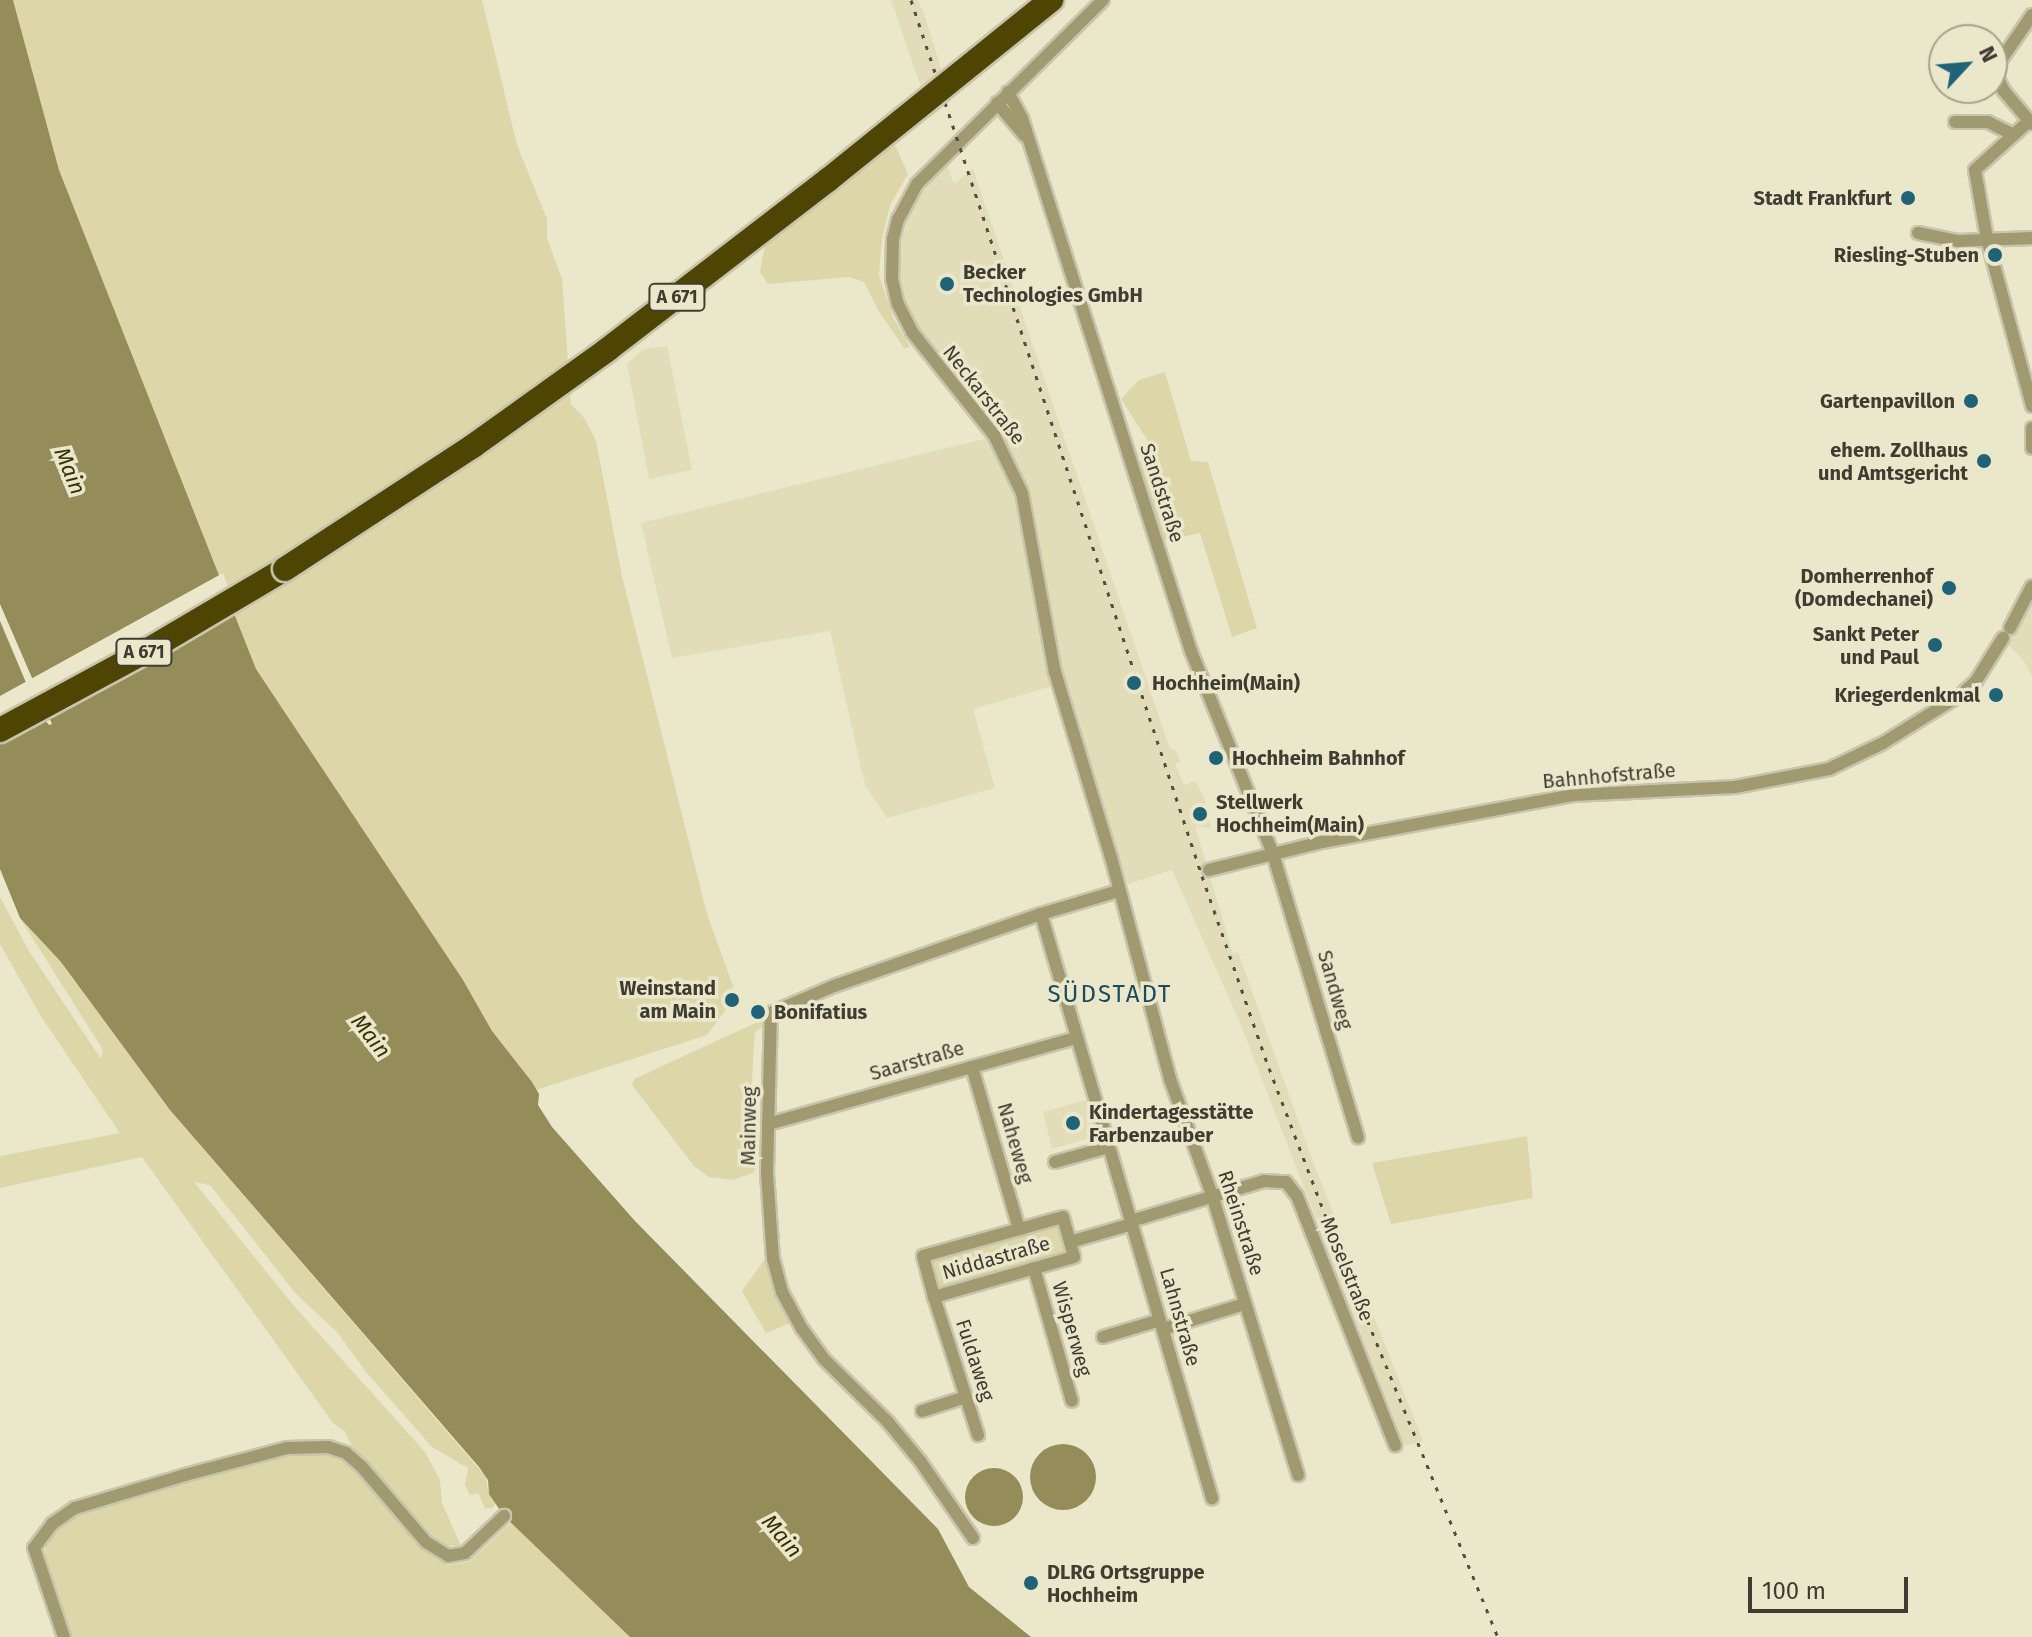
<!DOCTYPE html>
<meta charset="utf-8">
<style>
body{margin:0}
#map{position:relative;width:2032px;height:1637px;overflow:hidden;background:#ebe7cb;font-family:"Fira Sans",sans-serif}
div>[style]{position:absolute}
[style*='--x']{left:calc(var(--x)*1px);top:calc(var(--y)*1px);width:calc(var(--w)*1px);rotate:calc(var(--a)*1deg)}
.built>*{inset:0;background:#e2dcb9}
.green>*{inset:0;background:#ddd6a9}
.water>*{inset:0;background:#948c59}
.round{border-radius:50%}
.pier>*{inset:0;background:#ebe7cb}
.roads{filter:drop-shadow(2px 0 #c9c5ac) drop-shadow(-2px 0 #c9c5ac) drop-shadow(0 2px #c9c5ac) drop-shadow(0 -2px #c9c5ac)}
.minor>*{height:12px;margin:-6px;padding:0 6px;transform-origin:6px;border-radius:6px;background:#a19a70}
.motorway>*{height:24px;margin:-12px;padding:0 12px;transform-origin:12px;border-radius:12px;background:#4e4503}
.rail>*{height:3px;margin-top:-1.5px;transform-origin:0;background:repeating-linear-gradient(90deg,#514f42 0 4px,transparent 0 12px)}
.bridges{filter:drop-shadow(2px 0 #c9c5ac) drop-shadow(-2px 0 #c9c5ac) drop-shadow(0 2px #c9c5ac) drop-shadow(0 -2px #c9c5ac)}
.motorway-bridge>*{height:24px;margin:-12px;padding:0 12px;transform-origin:12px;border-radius:12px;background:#4e4503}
.dots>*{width:22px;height:22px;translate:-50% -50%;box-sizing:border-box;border:4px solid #ebe7cb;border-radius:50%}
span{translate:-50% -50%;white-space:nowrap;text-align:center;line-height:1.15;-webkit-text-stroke:7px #ebe7cb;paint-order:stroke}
.shield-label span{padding:2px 6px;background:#ebe7cb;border:2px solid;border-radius:6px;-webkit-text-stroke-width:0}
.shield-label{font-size:18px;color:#3f3d32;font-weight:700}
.poi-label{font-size:20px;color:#3f3d32;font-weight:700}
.right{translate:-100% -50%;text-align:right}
.left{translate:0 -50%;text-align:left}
.street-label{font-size:20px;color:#3f3d32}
.water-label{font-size:22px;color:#373004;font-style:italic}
.quarter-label{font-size:24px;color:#194d5d;letter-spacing:2px}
.north{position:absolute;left:1928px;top:24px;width:80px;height:80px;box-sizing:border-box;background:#ebe7cb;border:2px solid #a6a38e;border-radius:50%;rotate:64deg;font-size:22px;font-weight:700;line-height:32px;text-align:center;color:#3f3d32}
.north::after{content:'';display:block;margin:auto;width:28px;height:36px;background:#216376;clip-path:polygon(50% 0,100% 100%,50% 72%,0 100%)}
.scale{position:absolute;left:1748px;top:1577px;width:160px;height:36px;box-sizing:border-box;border:4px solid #3f3d32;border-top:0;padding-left:10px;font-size:24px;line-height:28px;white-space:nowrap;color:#3f3d32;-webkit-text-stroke:6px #ebe7cb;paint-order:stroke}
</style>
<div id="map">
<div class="built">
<div style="clip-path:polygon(891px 0,917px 0,924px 13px,951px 101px,931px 117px)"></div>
<div style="clip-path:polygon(946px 163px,954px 184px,973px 169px,1170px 749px,1176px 750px,1180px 762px,1175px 764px,1184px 785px,1195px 781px,1204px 797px,1211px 828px,1195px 826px,1233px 954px,1238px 952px,1313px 1162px,1423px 1441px,1405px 1446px,1240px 1023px,1172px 870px,1128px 884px,1064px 683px,973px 709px,995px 788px,887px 818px,865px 785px,830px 631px,672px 658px,641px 523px,1000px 435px,1000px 428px,920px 331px,903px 298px,898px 277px,898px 252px,911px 207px)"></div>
<div style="clip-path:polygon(667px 346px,692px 470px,649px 479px,627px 364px,643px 349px)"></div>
<div style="clip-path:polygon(2032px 597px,2032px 676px,2023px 660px,2006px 643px,2019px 627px)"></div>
<div style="clip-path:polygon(1093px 1098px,1103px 1134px,1052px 1149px,1043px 1112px)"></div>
</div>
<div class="green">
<div style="clip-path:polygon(13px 0,482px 0,517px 145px,547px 219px,547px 238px,562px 279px,571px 404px,585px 419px,596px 441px,622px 576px,707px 914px,733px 986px,731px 1003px,707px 1035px,536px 1090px,492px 1031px,463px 980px,256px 669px,59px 170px)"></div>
<div style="clip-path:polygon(895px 145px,908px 174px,890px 205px,882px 239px,879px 275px,893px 317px,910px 347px,904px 348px,878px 310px,864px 282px,849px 277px,768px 284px,760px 272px,765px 245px)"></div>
<div style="clip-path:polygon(1165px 372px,1191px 461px,1208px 462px,1257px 628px,1232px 637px,1200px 533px,1163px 541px,1138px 462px,1157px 455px,1121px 399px,1139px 380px)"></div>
<div style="clip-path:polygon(0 897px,29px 951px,101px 1059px,103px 1050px,20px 918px,61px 962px,170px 1110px,486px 1477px,488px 1490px,496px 1501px,493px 1508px,485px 1508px,478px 1493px,470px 1495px,465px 1485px,468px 1468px,432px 1447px,366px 1372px,337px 1332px,296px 1294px,210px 1185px,194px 1182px,294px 1306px,425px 1452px,440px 1480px,442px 1503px,461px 1546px,442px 1545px,355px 1452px,345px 1432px,333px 1423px,142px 1157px,0 1188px,0 1156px,120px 1133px,42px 1018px,0 944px)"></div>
<div style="clip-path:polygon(762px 1020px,765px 1025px,755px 1032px,754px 1043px,750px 1119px,757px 1167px,753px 1173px,732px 1180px,709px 1177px,694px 1166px,632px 1085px,634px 1079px)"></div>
<div style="clip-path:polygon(1527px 1136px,1533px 1198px,1391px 1224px,1372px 1163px)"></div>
<div style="clip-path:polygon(1059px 1222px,1067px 1254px,939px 1292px,930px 1258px)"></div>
<div style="clip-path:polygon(767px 1256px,777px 1293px,793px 1322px,766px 1333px,742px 1291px)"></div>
<div style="clip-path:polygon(288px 1453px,327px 1453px,344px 1459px,436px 1559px,449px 1565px,469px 1562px,512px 1522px,630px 1637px,69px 1637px,43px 1562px,47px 1542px,65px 1524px,87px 1510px)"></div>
</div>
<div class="water">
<div style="clip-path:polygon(0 0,13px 0,59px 170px,256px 669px,463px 980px,492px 1031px,532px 1082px,539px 1094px,538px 1105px,552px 1127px,635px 1221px,938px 1529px,969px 1587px,1031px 1637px,630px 1637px,504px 1516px,489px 1494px,488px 1480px,479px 1467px,170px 1110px,61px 962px,20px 918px,0 869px,0 621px,27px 685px,44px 719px,49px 725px,52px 724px,0 604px)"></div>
<div class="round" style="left:1030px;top:1444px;width:66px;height:66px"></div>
<div class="round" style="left:965px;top:1468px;width:58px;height:58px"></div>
</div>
<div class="pier">
<div style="clip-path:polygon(223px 573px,238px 611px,156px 660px,0 742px,0 696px)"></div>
</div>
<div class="roads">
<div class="minor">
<div style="--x:1103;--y:0;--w:262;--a:135.3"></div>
<div style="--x:917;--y:184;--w:40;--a:118"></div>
<div style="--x:898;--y:219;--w:21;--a:104"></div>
<div style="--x:893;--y:239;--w:40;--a:91.4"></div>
<div style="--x:892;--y:279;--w:26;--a:77"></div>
<div style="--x:898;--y:304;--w:31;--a:63"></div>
<div style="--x:912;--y:332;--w:132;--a:51.5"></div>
<div style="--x:994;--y:435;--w:64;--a:64.2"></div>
<div style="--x:1022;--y:493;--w:182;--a:79.6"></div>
<div style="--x:1055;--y:672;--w:193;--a:73.2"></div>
<div style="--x:1111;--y:857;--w:230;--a:75.1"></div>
<div style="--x:1170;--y:1079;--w:123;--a:70.1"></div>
<div style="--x:1212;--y:1195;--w:293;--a:72.9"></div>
<div style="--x:2032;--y:15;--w:67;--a:124.6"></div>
<div style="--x:1994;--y:70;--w:23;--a:65"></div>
<div style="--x:2004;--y:91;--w:43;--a:49.7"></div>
<div style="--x:1951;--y:88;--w:27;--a:0"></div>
<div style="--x:1008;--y:92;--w:30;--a:62"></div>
<div style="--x:1022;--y:118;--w:559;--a:72.41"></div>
<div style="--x:1191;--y:651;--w:219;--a:68"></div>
<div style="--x:1273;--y:854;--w:296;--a:73.3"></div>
<div style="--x:997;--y:103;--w:43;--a:49.7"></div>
<div style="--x:2029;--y:121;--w:73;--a:137.8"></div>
<div style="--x:1975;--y:170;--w:70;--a:80.1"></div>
<div style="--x:1987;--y:239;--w:173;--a:74.9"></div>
<div style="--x:1955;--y:122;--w:33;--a:0"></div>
<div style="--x:1988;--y:122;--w:28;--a:27"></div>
<div style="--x:1918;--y:233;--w:41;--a:11.3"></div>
<div style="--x:1958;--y:241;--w:74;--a:-2.3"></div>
<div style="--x:2032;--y:428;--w:20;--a:90"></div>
<div style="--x:2010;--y:628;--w:47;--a:-62.4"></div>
<div style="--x:1209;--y:870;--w:116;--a:-13.9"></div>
<div style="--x:1322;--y:842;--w:255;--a:-10.6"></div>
<div style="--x:1573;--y:795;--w:162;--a:-2.8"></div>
<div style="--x:1735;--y:787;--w:96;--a:-10.8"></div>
<div style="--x:1829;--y:769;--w:60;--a:-25.7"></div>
<div style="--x:1883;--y:743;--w:93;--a:-31.8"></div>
<div style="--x:1962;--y:694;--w:19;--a:-43"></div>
<div style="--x:1976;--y:681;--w:51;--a:-57.9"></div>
<div style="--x:1041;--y:914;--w:609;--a:73.68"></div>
<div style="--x:972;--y:1067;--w:169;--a:73.8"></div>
<div style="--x:768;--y:1124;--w:321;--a:-15.6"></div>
<div style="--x:1055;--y:1162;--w:56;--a:-15.5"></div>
<div style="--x:1063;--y:1217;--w:41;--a:74.6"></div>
<div style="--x:1074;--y:1257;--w:146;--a:164.1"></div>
<div style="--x:934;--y:1297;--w:42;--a:-105"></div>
<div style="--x:923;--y:1256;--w:145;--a:-15.6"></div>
<div style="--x:1131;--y:1221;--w:139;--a:-16.7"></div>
<div style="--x:1264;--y:1181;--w:22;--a:3"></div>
<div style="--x:1286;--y:1182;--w:18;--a:52"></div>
<div style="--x:1297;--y:1196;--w:268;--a:68.5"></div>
<div style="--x:1070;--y:1242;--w:65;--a:-16.2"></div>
<div style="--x:1034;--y:1268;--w:138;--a:74.1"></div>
<div style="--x:934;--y:1297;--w:145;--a:72.3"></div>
<div style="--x:1163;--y:1329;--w:86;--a:-17"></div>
<div style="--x:1103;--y:1337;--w:59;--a:-16.6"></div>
<div style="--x:922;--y:1411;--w:46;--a:-17.7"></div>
<div style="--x:973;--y:1538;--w:93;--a:-124.5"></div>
<div style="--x:920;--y:1461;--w:50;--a:-129.4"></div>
<div style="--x:888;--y:1422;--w:90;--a:-135.5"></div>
<div style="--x:824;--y:1359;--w:37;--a:-126"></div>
<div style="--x:802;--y:1329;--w:42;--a:-118.4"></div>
<div style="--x:782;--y:1292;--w:34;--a:-105"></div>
<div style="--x:773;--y:1259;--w:86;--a:-94"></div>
<div style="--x:767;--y:1173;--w:160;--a:-88.6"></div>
<div style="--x:771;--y:1013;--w:69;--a:-23.2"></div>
<div style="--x:834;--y:986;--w:219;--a:-19.2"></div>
<div style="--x:1041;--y:914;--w:80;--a:-16.6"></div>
<div style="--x:64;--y:1637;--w:94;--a:-108.6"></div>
<div style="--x:34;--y:1548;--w:30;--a:-53"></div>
<div style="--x:52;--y:1524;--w:28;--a:-35"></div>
<div style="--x:75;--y:1508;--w:115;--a:-16.7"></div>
<div style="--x:185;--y:1475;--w:106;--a:-14.8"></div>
<div style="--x:287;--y:1448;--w:41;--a:-1.4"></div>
<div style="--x:328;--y:1447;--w:19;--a:18"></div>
<div style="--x:346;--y:1453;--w:21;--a:41"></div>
<div style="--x:362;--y:1467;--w:99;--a:49.5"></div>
<div style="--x:426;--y:1542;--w:26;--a:32"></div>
<div style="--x:448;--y:1556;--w:17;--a:-10"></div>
<div style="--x:465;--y:1553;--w:54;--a:-43.5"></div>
</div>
<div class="motorway">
<div style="--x:0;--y:730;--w:168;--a:-28.4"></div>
<div style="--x:148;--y:650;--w:159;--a:-30.6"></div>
</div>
</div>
<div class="rail">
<div style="--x:911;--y:0;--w:923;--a:71.62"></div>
<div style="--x:1202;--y:876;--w:203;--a:70.8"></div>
<div style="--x:1269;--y:1068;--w:199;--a:69.1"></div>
<div style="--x:1340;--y:1254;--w:414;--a:67.6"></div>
</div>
<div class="bridges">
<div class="motorway-bridge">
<div style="--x:285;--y:569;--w:225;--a:-33.2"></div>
<div style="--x:473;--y:446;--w:165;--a:-35.6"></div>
<div style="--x:607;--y:350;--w:279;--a:-37.6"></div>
<div style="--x:828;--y:180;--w:287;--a:-38.9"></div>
</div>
</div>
<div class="dots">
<div style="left:1908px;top:198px;background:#216376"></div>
<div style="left:1995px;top:255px;background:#216376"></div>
<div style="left:947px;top:284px;background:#216376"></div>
<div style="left:1971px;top:401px;background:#216376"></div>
<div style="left:1984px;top:461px;background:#216376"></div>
<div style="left:1949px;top:588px;background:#216376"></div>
<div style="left:1935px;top:645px;background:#216376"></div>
<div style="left:1134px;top:683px;background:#216376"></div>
<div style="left:1996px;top:695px;background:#216376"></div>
<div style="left:1216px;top:758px;background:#216376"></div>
<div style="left:1200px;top:814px;background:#216376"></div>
<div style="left:732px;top:1000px;background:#216376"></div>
<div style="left:758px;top:1012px;background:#216376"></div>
<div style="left:1073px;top:1123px;background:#216376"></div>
<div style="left:1031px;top:1583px;background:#216376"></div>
</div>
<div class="shield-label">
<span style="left:677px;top:297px">A 671</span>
<span style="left:144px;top:652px">A 671</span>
</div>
<div class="poi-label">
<span class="right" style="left:1892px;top:198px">Stadt Frankfurt</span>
<span class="right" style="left:1979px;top:255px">Riesling-Stuben</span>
<span class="left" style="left:963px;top:284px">Becker<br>Technologies GmbH</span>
<span class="right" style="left:1955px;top:401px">Gartenpavillon</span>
<span class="right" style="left:1968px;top:462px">ehem. Zollhaus<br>und Amtsgericht</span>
<span class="right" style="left:1933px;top:588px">Domherrenhof<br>(Domdechanei)</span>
<span class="right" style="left:1919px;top:646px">Sankt Peter<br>und Paul</span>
<span class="left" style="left:1152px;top:683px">Hochheim(Main)</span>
<span class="right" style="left:1980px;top:695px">Kriegerdenkmal</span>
<span class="left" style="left:1232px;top:758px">Hochheim Bahnhof</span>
<span class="left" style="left:1216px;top:814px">Stellwerk<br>Hochheim(Main)</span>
<span class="right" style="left:716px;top:1000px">Weinstand<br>am Main</span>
<span class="left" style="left:774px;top:1012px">Bonifatius</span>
<span class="left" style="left:1089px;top:1124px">Kindertagesstätte<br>Farbenzauber</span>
<span class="left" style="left:1047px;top:1584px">DLRG Ortsgruppe<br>Hochheim</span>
</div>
<div class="street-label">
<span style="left:984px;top:395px;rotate:52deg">Neckarstraße</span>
<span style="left:1162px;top:493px;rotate:72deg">Sandstraße</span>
<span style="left:1609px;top:776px;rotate:-5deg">Bahnhofstraße</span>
<span style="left:1335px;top:990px;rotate:74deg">Sandweg</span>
<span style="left:917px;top:1061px;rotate:-16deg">Saarstraße</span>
<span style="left:749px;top:1126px;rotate:-89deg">Mainweg</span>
<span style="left:1015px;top:1143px;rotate:74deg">Naheweg</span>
<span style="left:1241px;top:1223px;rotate:72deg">Rheinstraße</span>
<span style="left:996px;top:1258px;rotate:-16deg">Niddastraße</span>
<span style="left:1347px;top:1269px;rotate:68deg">Moselstraße</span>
<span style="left:1180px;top:1317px;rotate:74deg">Lahnstraße</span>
<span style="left:1072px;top:1329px;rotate:74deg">Wisperweg</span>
<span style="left:975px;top:1360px;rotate:72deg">Fuldaweg</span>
</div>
<div class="water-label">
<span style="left:70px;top:471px;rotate:68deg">Main</span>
<span style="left:371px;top:1036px;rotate:52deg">Main</span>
<span style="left:782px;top:1536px;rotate:50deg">Main</span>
</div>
<div class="quarter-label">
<span style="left:1110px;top:995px">SÜDSTADT</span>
</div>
<div class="north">N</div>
<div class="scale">100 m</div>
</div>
